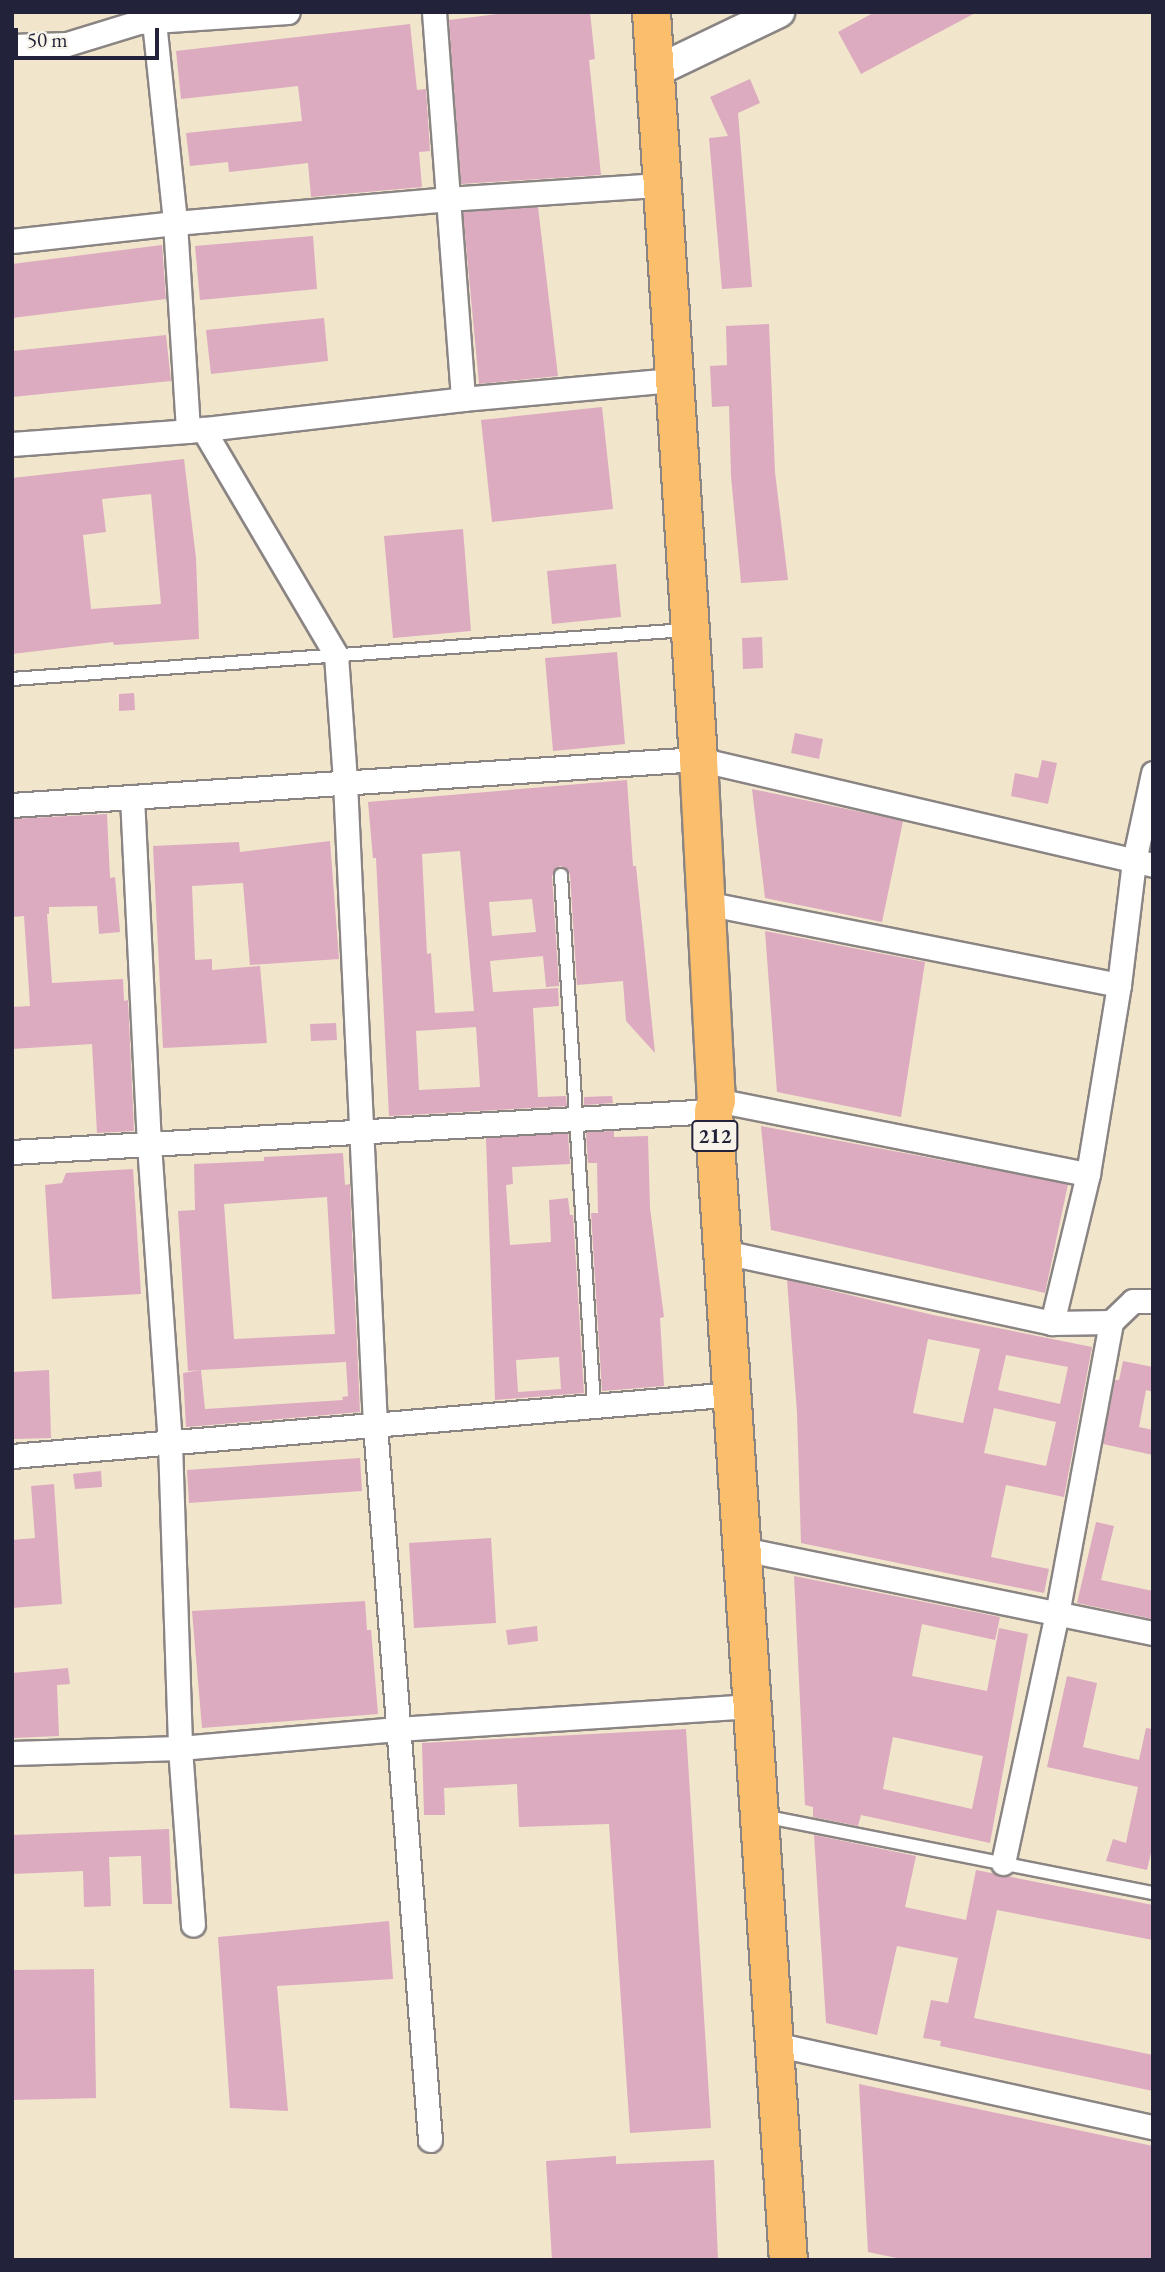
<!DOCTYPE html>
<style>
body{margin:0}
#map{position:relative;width:1165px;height:2272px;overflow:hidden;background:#f1e5cb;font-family:"EB Garamond",serif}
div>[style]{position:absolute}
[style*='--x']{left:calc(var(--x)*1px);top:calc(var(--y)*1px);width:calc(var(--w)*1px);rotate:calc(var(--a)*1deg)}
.building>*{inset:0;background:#dcabc0}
.roads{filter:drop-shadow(2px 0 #8a8483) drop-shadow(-2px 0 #8a8483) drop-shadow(0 2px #8a8483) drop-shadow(0 -2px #8a8483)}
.service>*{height:12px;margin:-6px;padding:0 6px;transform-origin:6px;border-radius:6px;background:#fff}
.minor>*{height:23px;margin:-11.5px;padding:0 11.5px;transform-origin:11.5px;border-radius:11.5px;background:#fff}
.tertiary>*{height:30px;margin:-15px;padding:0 15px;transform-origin:15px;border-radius:15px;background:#fff}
.primary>*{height:37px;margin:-18.5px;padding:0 18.5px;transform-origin:18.5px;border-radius:18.5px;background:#fabe6d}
span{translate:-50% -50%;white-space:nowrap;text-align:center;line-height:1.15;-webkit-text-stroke:5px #f7f3e8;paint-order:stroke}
.shield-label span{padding:2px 5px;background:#f7f3e8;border:2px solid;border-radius:5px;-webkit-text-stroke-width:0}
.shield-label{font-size:21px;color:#22223b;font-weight:700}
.frame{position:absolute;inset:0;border:14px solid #22223b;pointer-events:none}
.scale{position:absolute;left:14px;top:28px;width:145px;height:32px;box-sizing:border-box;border:4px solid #22223b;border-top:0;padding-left:9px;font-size:21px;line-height:24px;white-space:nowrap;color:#22223b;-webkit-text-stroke:5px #f7f3e8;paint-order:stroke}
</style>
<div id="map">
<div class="building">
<div style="clip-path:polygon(513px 12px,590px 12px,595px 59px,589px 60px,601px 175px,461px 184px,449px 20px)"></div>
<div style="clip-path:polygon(875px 12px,977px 12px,861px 74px,838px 32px)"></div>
<div style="clip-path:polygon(410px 24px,417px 90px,426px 89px,430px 151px,419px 152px,422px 187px,311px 197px,308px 163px,229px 172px,228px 162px,190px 166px,186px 133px,302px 121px,298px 86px,181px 99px,176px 51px)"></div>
<div style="clip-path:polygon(750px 79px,760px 103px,738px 113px,752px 287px,722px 289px,709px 138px,728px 136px,710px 97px)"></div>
<div style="clip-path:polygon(538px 207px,558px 376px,479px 384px,463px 212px)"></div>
<div style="clip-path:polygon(313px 236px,317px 289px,200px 300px,195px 246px)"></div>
<div style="clip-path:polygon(162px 245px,166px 299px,12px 318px,12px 264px)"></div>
<div style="clip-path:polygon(324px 318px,328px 361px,211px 374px,206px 330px)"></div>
<div style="clip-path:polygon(769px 324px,775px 472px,788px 580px,741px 583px,731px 476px,729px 406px,712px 407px,710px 366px,727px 365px,726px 326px)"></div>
<div style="clip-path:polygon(166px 335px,171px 381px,12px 397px,12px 351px)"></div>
<div style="clip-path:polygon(602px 407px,613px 509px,492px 522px,481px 420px)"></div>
<div style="clip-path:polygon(evenodd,184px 459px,196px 558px,199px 639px,114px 645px,113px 642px,12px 654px,12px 478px,184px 459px,151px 494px,161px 604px,91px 609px,83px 535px,106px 532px,102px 499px,151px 494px)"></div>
<div style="clip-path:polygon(463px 529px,471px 631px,393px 638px,384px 536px)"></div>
<div style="clip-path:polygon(616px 564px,621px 617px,552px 624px,547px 571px)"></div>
<div style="clip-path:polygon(762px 637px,763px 668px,743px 669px,742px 638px)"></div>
<div style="clip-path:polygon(617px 652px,625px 744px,553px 751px,545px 658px)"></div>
<div style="clip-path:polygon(134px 693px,135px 710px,119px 711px,119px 694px)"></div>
<div style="clip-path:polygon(795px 733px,823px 739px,819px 759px,791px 753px)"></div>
<div style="clip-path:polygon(1042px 760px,1057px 763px,1048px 804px,1011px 796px,1015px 773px,1038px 778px)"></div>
<div style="clip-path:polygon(evenodd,627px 780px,633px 866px,636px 866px,655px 1053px,626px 1021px,623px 981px,577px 985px,570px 874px,565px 868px,560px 866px,552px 876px,559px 986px,546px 987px,543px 956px,490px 961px,493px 992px,558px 988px,559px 1006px,533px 1008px,538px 1097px,566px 1096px,567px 1106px,389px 1116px,376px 858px,373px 858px,368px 802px,627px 780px,460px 851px,474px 1011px,435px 1013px,431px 953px,427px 954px,422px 854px,460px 851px,627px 780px,532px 899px,536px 932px,492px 936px,489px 902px,532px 899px,627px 780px,476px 1027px,480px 1087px,419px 1090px,416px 1031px,476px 1027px)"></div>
<div style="clip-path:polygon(752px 789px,903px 821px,882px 922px,765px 898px)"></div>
<div style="clip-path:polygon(107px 814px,110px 878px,115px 877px,120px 932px,99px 934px,97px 906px,49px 907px,49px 914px,47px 914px,52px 983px,123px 979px,124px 1001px,128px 1000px,134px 1131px,97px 1133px,92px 1044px,12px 1049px,12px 1007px,30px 1006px,24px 916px,12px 917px,12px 819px)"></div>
<div style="clip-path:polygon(330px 841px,339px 959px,250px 965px,243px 883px,192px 886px,195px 960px,212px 959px,212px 970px,260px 966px,267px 1043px,163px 1048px,153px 846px,239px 842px,240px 852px)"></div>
<div style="clip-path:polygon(765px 931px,925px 962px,901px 1117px,777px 1092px)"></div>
<div style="clip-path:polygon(336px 1023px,337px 1040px,311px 1041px,310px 1024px)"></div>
<div style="clip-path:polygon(612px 1096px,613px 1103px,584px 1105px,584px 1097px)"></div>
<div style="clip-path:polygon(761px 1126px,1068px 1184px,1045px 1293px,771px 1230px)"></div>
<div style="clip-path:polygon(614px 1131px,614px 1137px,648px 1136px,650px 1208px,664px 1317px,660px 1318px,664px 1386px,602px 1391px,591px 1213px,598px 1213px,597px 1163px,588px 1163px,586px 1132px)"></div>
<div style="clip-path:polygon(evenodd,568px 1133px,570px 1164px,512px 1167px,513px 1184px,506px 1185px,510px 1245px,551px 1242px,549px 1200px,568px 1198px,570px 1215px,573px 1215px,584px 1393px,495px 1400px,486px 1138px,568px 1133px,559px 1357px,561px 1389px,518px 1392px,516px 1360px,559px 1357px)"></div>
<div style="clip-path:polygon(evenodd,343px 1153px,345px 1185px,350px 1184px,350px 1189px,360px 1412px,186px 1427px,183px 1373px,201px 1370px,188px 1371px,178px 1211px,195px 1210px,194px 1164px,264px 1161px,264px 1157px,343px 1153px,327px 1197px,335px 1334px,234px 1339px,224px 1204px,327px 1197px,343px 1153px,346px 1362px,348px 1396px,342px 1397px,343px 1400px,205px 1409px,201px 1370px,346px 1362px)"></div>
<div style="clip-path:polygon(133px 1169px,141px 1294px,52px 1299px,45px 1185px,62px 1183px,66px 1173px)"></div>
<div style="clip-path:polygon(evenodd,787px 1280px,933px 1315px,1092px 1347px,1064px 1497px,1006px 1485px,991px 1557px,1049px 1569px,1044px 1593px,801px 1543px,797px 1413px,787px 1280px,928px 1339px,980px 1349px,963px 1423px,913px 1413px,928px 1339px,787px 1280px,1006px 1355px,1068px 1367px,1060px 1404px,998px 1390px,1006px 1355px,787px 1280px,994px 1408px,1056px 1422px,1046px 1466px,984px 1453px,994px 1408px)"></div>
<div style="clip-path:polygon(1123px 1361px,1153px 1367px,1153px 1392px,1146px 1390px,1139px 1427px,1153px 1430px,1153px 1455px,1103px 1444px,1115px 1380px,1119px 1380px)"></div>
<div style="clip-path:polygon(49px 1370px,51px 1438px,12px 1439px,12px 1372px)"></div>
<div style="clip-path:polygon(360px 1458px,362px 1491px,189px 1503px,187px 1470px)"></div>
<div style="clip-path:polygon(101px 1471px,102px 1487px,75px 1489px,73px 1474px)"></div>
<div style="clip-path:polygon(54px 1484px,62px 1604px,12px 1608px,12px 1540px,35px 1538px,31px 1486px)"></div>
<div style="clip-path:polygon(1096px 1522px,1114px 1526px,1101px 1580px,1153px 1591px,1153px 1619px,1077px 1603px)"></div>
<div style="clip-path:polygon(491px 1538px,496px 1623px,414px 1628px,409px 1543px)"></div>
<div style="clip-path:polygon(evenodd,794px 1576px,1000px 1617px,995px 1640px,922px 1624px,912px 1676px,987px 1691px,999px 1628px,1028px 1634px,990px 1843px,861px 1815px,858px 1826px,813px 1817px,813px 1807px,805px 1805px,794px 1576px,893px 1737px,983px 1756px,972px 1809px,883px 1789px,893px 1737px)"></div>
<div style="clip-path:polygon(365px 1601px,367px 1630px,371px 1630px,378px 1714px,202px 1728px,192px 1611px)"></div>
<div style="clip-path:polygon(537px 1626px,538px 1641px,508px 1645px,506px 1630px)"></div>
<div style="clip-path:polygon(68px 1668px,70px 1684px,57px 1685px,59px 1736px,12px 1738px,12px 1673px)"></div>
<div style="clip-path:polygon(1067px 1676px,1097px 1683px,1083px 1747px,1139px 1760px,1146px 1728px,1153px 1729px,1153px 1844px,1147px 1870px,1106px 1861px,1113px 1839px,1126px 1843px,1138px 1787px,1047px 1767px)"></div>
<div style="clip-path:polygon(686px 1729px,711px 2128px,630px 2133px,609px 1824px,519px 1827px,517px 1784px,444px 1788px,445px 1815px,424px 1815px,422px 1743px)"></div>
<div style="clip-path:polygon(169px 1829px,172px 1904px,143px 1904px,141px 1856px,109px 1857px,111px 1906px,84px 1907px,83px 1871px,12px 1874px,12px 1835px)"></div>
<div style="clip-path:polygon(814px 1835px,916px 1856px,905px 1907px,966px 1920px,976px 1870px,1153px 1905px,1153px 1940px,997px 1910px,974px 2018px,1153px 2055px,1153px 2091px,940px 2046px,941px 2041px,923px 2038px,931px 2000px,948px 2003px,958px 1958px,897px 1946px,877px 2035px,826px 2023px)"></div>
<div style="clip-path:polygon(389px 1921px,393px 1979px,277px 1986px,288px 2111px,230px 2108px,218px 1937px)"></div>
<div style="clip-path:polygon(94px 1969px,96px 2098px,12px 2100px,12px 1970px)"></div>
<div style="clip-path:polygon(859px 2084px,1153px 2146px,1153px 2260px,906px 2260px,868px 2252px)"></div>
<div style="clip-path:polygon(616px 2156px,616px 2164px,714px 2160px,718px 2260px,552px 2260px,546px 2161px)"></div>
</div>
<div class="roads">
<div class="service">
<div style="--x:12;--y:679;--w:676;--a:-4.16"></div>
<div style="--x:561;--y:875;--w:532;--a:86.44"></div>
<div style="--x:763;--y:1816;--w:398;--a:11.2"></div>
</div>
<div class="minor">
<div style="--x:153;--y:12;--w:212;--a:84"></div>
<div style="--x:175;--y:223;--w:208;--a:86.4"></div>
<div style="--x:434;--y:12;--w:388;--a:85.7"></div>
<div style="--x:12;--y:46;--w:55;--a:-2.1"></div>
<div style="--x:67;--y:44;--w:75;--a:-17"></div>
<div style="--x:139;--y:22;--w:149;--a:-3.8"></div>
<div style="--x:12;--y:241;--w:164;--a:-6.3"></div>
<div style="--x:175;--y:223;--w:273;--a:-5"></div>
<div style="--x:447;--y:199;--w:213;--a:-3.8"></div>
<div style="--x:203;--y:429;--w:262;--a:59.5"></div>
<div style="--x:336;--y:655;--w:127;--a:85.9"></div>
<div style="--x:345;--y:782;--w:644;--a:87.33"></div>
<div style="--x:375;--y:1425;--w:717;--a:85.6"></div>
<div style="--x:12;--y:444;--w:176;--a:-4.2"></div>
<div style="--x:188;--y:431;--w:277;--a:-6.6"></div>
<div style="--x:463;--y:399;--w:210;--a:-5.2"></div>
<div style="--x:132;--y:797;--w:347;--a:87.2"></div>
<div style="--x:149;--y:1144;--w:300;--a:86"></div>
<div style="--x:170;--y:1443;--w:305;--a:88.1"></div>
<div style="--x:180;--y:1748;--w:177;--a:85.8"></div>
<div style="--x:12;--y:805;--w:688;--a:-3.84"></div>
<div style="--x:698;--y:759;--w:467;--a:13.1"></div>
<div style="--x:705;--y:903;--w:422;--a:11.2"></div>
<div style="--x:716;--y:1100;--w:379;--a:11.3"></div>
<div style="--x:12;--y:1152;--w:702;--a:-3.35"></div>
<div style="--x:724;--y:1252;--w:336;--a:12.2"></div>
<div style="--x:1052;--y:1323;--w:59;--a:-1"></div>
<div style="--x:1111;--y:1322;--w:30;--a:-44"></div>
<div style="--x:1133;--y:1301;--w:20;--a:0"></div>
<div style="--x:1052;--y:1323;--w:153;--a:-76.4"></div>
<div style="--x:1088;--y:1174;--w:192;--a:-80.7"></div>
<div style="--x:1119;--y:985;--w:125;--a:-83.1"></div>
<div style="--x:1134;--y:861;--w:90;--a:-77.8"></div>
<div style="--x:12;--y:1456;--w:724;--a:-4.91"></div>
<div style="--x:743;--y:1549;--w:419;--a:11.6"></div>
<div style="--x:12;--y:1753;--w:168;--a:-1.7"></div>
<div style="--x:180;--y:1748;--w:218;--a:-5"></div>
<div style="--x:397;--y:1729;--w:356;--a:-3.7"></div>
<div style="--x:1003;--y:1863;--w:255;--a:-77.8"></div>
<div style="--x:1057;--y:1614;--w:297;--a:-79.5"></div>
<div style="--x:774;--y:2044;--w:388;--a:12.4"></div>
</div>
<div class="tertiary">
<div style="--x:654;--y:72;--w:139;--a:-25.6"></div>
</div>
<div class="primary">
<div style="--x:651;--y:12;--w:748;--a:86.4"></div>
<div style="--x:698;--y:759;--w:341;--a:87"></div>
<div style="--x:716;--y:1100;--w:11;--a:105"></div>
<div style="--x:713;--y:1111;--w:1151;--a:86.27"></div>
</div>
</div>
<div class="shield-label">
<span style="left:715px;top:1136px">212</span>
</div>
<div class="frame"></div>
<div class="scale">50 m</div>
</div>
